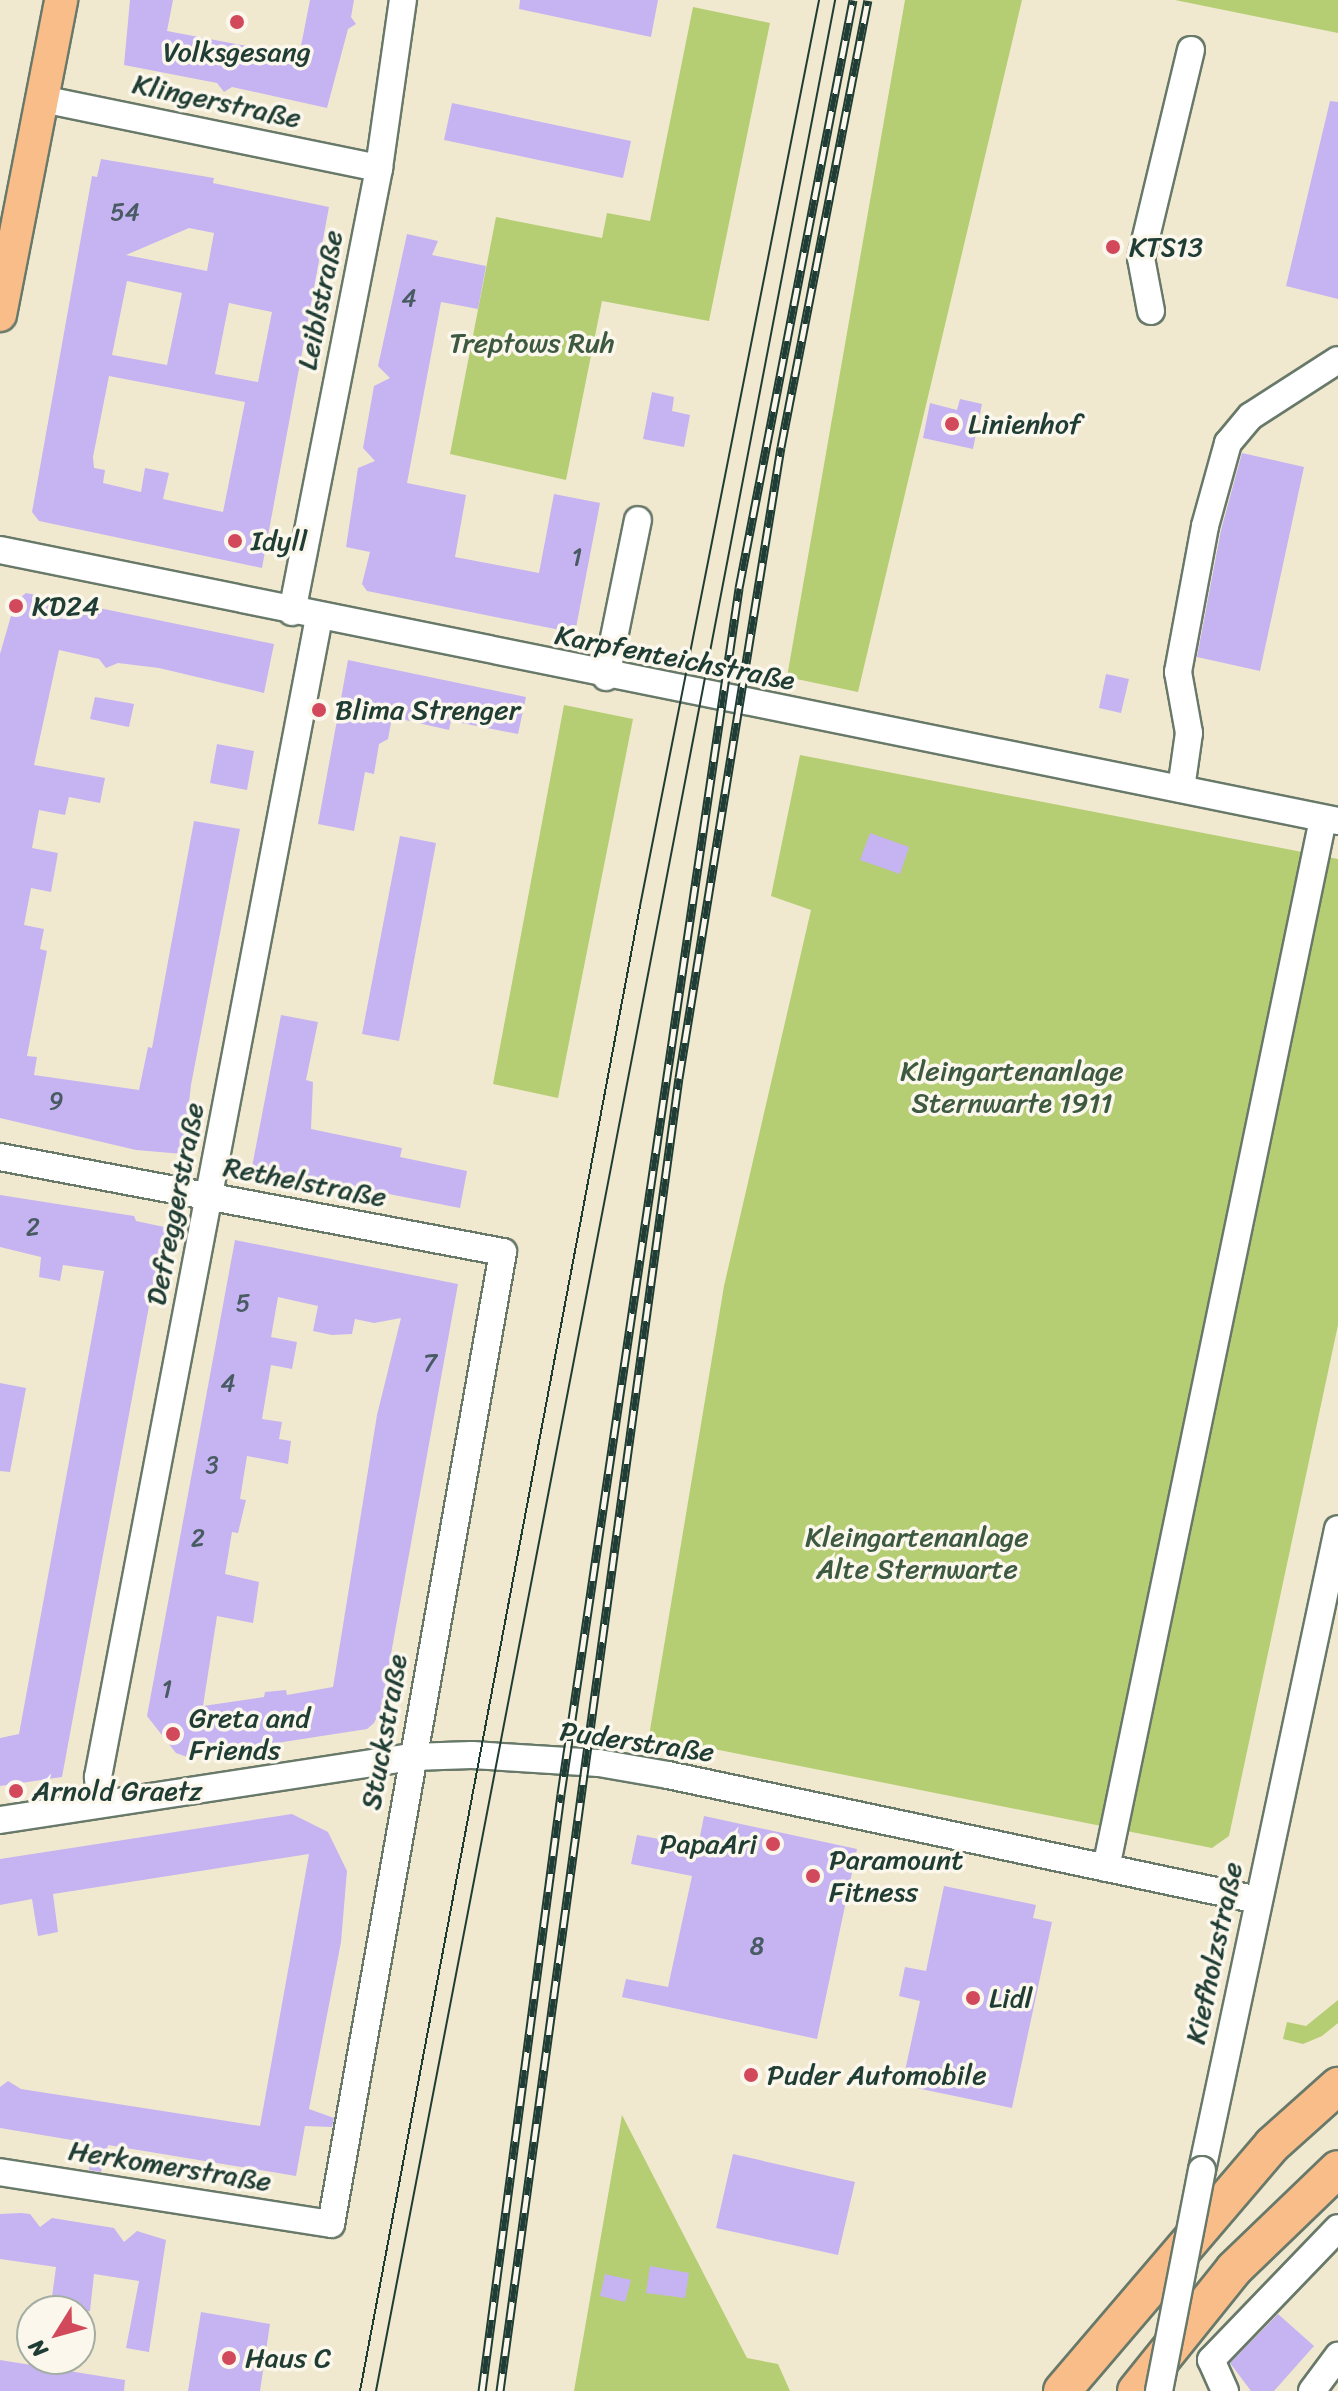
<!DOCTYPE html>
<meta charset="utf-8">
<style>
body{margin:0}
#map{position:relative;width:1338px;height:2391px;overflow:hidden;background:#f1e9cf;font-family:Sriracha,sans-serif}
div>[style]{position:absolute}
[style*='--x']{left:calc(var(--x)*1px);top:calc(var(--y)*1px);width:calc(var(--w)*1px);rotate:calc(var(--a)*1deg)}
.green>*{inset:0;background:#b5ce73}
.building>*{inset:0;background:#c5b4f1}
.roads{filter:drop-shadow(2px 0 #68796a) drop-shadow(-2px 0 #68796a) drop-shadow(0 2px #68796a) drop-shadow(0 -2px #68796a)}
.minor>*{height:26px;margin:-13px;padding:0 13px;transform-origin:13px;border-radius:13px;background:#fff}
.major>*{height:32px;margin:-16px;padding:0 16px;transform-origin:16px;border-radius:16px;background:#f8bd89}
.highway>*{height:36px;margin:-18px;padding:0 18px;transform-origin:18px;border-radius:18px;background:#f8bd89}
.tram>*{height:2px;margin:-1px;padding:0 1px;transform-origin:1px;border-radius:1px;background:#1f3d34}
.rail>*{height:9px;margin-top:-4.5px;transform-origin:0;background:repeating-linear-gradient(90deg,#fbf7ec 0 18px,#1f3d34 0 36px);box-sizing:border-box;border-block:2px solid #1f3d34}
.bridges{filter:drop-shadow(2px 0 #68796a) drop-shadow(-2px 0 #68796a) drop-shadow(0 2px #68796a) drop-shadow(0 -2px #68796a)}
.minor-bridge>*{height:26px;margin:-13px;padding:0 13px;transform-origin:13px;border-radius:13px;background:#fff}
.dots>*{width:22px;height:22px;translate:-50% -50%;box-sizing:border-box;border:4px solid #fbf7ec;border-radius:50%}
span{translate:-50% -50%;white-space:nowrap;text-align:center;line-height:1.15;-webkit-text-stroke:7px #fbf7ec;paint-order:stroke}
.number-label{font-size:24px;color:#485b63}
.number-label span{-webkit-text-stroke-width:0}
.poi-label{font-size:28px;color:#1f3d34}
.left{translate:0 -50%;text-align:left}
.right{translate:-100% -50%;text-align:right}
.street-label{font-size:28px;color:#1f3d34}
.park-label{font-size:28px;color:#3d5a41}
.north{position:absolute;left:16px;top:2295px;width:80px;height:80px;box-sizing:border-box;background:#fbf7ec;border:2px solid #a3ada2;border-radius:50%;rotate:233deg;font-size:22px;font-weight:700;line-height:32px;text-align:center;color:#1f3d34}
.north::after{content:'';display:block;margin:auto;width:28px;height:36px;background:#d1495b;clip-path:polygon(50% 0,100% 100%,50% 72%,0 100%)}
</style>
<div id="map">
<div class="green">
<div style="clip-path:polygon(905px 0,1022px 0,858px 692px,787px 677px)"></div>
<div style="clip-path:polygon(1175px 0,1338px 0,1338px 33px)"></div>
<div style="clip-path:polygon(693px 7px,770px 23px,709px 321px,602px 301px,566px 480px,450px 454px,496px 217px,602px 238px,607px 213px,650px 221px)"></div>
<div style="clip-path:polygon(564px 705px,633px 719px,558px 1098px,493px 1084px)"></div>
<div style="clip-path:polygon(800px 755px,1338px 859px,1338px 1325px,1229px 1836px,1212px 1848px,649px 1736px,724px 1286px,811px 910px,771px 896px)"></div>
<div style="clip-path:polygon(1338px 2000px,1338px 2023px,1322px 2036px,1303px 2044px,1283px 2039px,1287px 2022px,1306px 2026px)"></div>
<div style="clip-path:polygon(622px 2115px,747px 2358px,778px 2364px,790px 2391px,574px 2391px)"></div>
</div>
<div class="building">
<div style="clip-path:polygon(130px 0,173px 0,167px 31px,299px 56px,310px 0,354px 0,351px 17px,356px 24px,348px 29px,327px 108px,232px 87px,224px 92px,217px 83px,124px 65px)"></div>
<div style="clip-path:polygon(520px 0,658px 0,651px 37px,519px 9px)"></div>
<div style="clip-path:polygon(1330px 101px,1338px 102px,1338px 299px,1286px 286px)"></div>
<div style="clip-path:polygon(452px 103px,631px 141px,623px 178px,444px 140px)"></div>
<div style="clip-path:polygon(evenodd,101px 159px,214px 178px,213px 183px,329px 207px,262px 568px,39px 521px,32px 512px,92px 176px,97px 177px,101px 159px,189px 228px,214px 233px,207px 271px,126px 255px,189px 228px,101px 159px,127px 281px,182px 293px,167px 365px,112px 355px,127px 281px,101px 159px,229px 303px,272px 312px,258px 382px,215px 374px,229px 303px,101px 159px,109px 376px,245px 402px,223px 512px,163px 499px,169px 473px,145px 468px,141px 492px,103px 483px,105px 470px,94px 468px,93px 457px,109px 376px)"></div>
<div style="clip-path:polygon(407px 234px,438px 241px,432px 255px,486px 266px,478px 309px,441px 302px,407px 483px,466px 495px,455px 557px,539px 573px,554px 494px,600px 503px,575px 633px,367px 591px,362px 584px,370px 552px,346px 547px,358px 468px,375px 461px,363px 448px,374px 386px,390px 378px,378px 366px)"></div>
<div style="clip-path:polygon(652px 392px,674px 397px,672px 411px,690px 415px,684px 447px,643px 439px)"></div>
<div style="clip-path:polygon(960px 399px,982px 404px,973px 449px,923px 438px,930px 403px,957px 410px)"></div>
<div style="clip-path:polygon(1242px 453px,1304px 467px,1260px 671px,1197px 657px,1221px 530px)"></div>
<div style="clip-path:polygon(26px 593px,274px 644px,264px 693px,159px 668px,118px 663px,106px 668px,99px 659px,59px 650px,34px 765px,105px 778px,100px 803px,69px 797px,65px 815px,39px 810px,32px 848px,58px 853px,51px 892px,31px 888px,24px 925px,44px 929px,40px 949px,47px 951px,27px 1056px,37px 1057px,34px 1075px,139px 1090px,148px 1047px,152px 1048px,194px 821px,240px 829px,191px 1085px,183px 1154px,136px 1150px,0 1118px,0 654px,15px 602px)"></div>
<div style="clip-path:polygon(348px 660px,526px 697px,518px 734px,451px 721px,449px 730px,392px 717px,388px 739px,379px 744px,374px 774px,365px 772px,354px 831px,318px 824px)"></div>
<div style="clip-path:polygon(1106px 674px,1129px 679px,1121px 713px,1099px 708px)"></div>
<div style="clip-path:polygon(95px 697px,134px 704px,129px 727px,90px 719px)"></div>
<div style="clip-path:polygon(217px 744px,254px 751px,247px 790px,210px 783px)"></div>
<div style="clip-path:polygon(870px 833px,909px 847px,900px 874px,860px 860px)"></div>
<div style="clip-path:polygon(400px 836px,436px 843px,399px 1041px,362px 1034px)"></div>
<div style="clip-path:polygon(281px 1015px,318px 1022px,306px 1080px,313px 1082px,311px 1129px,402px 1148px,400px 1157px,467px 1171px,460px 1208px,252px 1167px)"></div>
<div style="clip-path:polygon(0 1195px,134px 1216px,136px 1221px,169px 1228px,164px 1252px,159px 1252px,62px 1777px,0 1786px,0 1738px,19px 1734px,104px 1271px,63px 1265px,60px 1281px,39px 1277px,41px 1257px,0 1247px)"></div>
<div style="clip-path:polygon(evenodd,235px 1240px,458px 1284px,381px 1709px,374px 1723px,367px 1729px,187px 1757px,176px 1753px,147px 1716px,235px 1240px,278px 1297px,318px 1306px,313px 1331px,332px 1335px,352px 1334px,355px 1319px,374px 1323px,401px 1318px,377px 1415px,333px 1687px,287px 1695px,286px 1690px,265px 1692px,264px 1697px,203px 1706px,217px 1616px,253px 1623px,259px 1582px,225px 1574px,232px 1532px,238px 1533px,246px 1500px,240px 1499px,247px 1456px,288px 1464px,291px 1441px,279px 1439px,282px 1422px,262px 1419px,271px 1365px,292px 1369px,297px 1342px,271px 1337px,278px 1297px)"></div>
<div style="clip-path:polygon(0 1383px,26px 1388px,10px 1472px,0 1471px)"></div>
<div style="clip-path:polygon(292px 1814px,328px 1832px,347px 1871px,341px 1942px,309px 2109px,334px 2118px,332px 2127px,305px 2126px,296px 2176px,108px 2145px,101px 2172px,89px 2170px,90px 2143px,0 2128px,0 2087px,8px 2081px,21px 2089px,260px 2126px,309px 1854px,53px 1894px,58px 1932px,38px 1936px,32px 1899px,0 1905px,0 1859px)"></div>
<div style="clip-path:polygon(704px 1816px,857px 1849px,817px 2039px,622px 1997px,626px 1979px,668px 1987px,692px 1876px,631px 1864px,637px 1835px,698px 1846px)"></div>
<div style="clip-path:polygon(944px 1886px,1036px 1905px,1033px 1918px,1052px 1922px,1012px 2108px,902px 2085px,920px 2001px,899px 1996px,905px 1967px,926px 1971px)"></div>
<div style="clip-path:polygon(733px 2154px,855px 2182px,838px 2255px,716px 2228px)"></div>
<div style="clip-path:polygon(21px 2213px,30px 2214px,40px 2227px,52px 2218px,114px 2228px,124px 2242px,137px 2231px,166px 2240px,149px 2352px,126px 2348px,139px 2281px,94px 2274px,90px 2311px,38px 2311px,52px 2297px,56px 2267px,0 2259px,0 2214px)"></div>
<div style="clip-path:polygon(650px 2266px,689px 2273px,685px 2298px,646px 2293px)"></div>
<div style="clip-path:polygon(605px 2274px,631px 2280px,625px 2302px,600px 2296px)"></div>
<div style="clip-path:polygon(201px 2312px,270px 2324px,260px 2391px,188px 2391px)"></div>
<div style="clip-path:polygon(1278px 2314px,1314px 2346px,1274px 2391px,1251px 2391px,1230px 2363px)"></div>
<div style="clip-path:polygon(0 2360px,125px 2380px,124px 2391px,0 2391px)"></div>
</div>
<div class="roads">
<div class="minor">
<div style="--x:42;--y:99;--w:344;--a:11.6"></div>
<div style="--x:1151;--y:311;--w:54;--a:-100.7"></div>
<div style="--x:1141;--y:258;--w:214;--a:-76.5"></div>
<div style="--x:0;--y:550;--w:1365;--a:11.45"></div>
<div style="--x:292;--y:612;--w:452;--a:-78.9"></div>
<div style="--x:379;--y:168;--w:170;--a:-81.9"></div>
<div style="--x:606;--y:677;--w:160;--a:-78.5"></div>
<div style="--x:1181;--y:789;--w:57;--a:-81.9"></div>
<div style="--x:1189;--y:733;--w:62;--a:-100.2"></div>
<div style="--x:1178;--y:672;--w:148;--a:-79.5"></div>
<div style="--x:1205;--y:526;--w:86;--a:-74.5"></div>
<div style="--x:1228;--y:443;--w:35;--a:-50"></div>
<div style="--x:1251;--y:416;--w:103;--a:-32.8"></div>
<div style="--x:0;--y:1157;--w:512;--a:10.7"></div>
<div style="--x:503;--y:1252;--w:987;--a:100.03"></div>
<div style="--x:331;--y:2224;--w:335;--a:-171.1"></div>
<div style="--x:101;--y:1803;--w:26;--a:-97"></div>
<div style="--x:98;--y:1777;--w:1181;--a:-79.21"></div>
<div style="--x:0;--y:1820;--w:417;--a:-8.7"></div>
<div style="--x:412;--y:1757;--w:60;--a:-1.9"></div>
<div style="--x:472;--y:1755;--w:127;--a:3.6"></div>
<div style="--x:599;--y:1763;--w:70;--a:9.9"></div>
<div style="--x:668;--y:1775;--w:603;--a:11.96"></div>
<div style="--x:1106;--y:1868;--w:1071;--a:-78.31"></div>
<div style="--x:1202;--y:2170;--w:655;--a:-78.02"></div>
<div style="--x:1225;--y:2391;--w:34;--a:-114"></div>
<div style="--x:1211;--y:2360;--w:183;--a:-46.1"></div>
<div style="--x:1312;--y:2391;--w:44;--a:-53.4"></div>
</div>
<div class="major">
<div style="--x:0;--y:315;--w:321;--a:-79"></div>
</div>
<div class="highway">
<div style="--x:1062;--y:2391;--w:323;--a:-49.5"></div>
<div style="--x:1272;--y:2145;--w:89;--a:-41.8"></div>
<div style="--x:1136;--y:2391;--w:156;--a:-51.2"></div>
<div style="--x:1234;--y:2269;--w:144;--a:-43.9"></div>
</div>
</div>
<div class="tram">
<div style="--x:360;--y:2391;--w:1511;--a:-79.32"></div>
<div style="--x:640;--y:906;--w:924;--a:-78.82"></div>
<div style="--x:376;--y:2391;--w:2435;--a:-79.13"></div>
</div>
<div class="rail">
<div style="--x:482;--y:2391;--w:602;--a:-82.46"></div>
<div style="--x:561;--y:1794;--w:1219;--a:-81.6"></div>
<div style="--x:739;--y:588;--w:599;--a:-79.03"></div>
<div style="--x:500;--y:2391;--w:1325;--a:-82.24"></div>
<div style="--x:679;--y:1078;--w:639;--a:-80.82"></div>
<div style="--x:781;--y:447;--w:455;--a:-79"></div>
</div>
<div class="bridges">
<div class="minor-bridge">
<div style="--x:1159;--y:2391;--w:225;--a:-79"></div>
</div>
</div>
<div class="dots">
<div style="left:237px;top:22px;background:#d1495b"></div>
<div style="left:1113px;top:247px;background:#d1495b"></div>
<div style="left:952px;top:424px;background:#d1495b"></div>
<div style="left:235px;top:541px;background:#d1495b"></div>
<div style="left:16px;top:606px;background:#d1495b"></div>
<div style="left:319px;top:710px;background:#d1495b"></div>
<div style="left:173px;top:1734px;background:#d1495b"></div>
<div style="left:16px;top:1791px;background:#d1495b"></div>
<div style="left:773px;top:1844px;background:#d1495b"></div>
<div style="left:813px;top:1876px;background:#d1495b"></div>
<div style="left:973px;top:1998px;background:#d1495b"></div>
<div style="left:751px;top:2075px;background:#d1495b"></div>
<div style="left:229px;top:2358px;background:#d1495b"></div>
</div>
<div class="number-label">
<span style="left:125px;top:213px">54</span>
<span style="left:409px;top:299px">4</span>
<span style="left:577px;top:558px">1</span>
<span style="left:56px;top:1102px">9</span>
<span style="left:33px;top:1228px">2</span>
<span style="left:243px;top:1304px">5</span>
<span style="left:430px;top:1364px">7</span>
<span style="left:228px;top:1384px">4</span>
<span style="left:212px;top:1466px">3</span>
<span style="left:198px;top:1539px">2</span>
<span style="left:167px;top:1690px">1</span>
<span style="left:757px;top:1947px">8</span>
</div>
<div class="poi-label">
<span style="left:237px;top:52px">Volksgesang</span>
<span class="left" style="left:1129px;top:247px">KTS13</span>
<span class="left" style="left:968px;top:424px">Linienhof</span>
<span class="left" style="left:251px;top:541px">Idyll</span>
<span class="left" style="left:32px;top:606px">KD24</span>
<span class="left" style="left:335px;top:710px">Blima Strenger</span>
<span class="left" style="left:189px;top:1734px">Greta and<br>Friends</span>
<span class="left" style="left:32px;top:1791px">Arnold Graetz</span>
<span class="right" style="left:757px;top:1844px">PapaAri</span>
<span class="left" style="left:829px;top:1876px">Paramount<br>Fitness</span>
<span class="left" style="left:989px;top:1998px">Lidl</span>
<span class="left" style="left:767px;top:2075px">Puder Automobile</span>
<span class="left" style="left:245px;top:2358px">Haus C</span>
</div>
<div class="street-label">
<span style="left:217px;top:101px;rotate:12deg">Klingerstraße</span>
<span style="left:320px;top:300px;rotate:-79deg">Leiblstraße</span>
<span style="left:675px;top:658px;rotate:11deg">Karpfenteichstraße</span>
<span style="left:305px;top:1182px;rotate:11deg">Rethelstraße</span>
<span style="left:175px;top:1204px;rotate:-79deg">Defreggerstraße</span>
<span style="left:384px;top:1732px;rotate:-80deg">Stuckstraße</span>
<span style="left:637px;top:1742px;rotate:8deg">Puderstraße</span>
<span style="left:1214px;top:1953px;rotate:-78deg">Kiefholzstraße</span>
<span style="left:170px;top:2166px;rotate:9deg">Herkomerstraße</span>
</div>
<div class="park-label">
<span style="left:532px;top:343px">Treptows Ruh</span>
<span style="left:1012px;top:1087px">Kleingartenanlage<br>Sternwarte 1911</span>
<span style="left:917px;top:1553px">Kleingartenanlage<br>Alte Sternwarte</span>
</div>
<div class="north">N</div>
</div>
